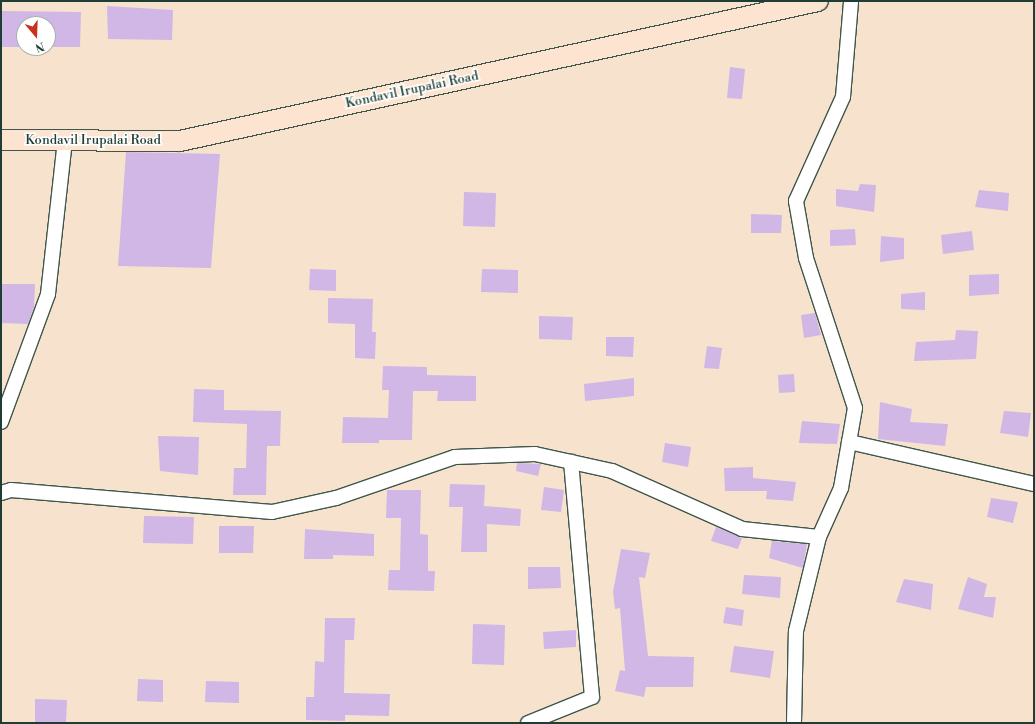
<!DOCTYPE html>
<style>
body{margin:0}
#map{position:relative;width:1035px;height:724px;overflow:hidden;background:#f7e3cd;font-family:"Libre Bodoni",serif}
div>[style]{position:absolute}
[style*='--x']{left:calc(var(--x)*1px);top:calc(var(--y)*1px);width:calc(var(--w)*1px);rotate:calc(var(--a)*1deg)}
.building>*{inset:0;background:#d0b7e6}
.roads{filter:drop-shadow(1px 0 #3f564b) drop-shadow(-1px 0 #3f564b) drop-shadow(0 1px #3f564b) drop-shadow(0 -1px #3f564b)}
.street>*{height:14px;margin:-7px;padding:0 7px;transform-origin:7px;border-radius:7px;background:#fff}
.secondary>*{height:20px;margin:-10px;padding:0 10px;transform-origin:10px;border-radius:10px;background:#fde4d1}
span{translate:-50% -50%;white-space:nowrap;text-align:center;line-height:1.15;-webkit-text-stroke:3px #fff;paint-order:stroke}
.street-label{font-size:13px;color:#1f3d34}
.frame{position:absolute;inset:0;border:2px solid #1f3d34;pointer-events:none}
.north{position:absolute;left:16px;top:16px;width:40px;height:40px;box-sizing:border-box;background:#fff;border:1px solid #a5b1ae;border-radius:50%;rotate:161deg;font-size:11px;font-weight:700;line-height:16px;text-align:center;color:#1f3d34}
.north::after{content:'';display:block;margin:auto;width:14px;height:18px;background:#c8321e;clip-path:polygon(50% 0,100% 100%,50% 72%,0 100%)}
</style>
<div id="map">
<div class="building">
<div style="clip-path:polygon(107px 6px,173px 10px,172px 40px,108px 39px)"></div>
<div style="clip-path:polygon(1px 11px,81px 12px,80px 47px,48px 47px,48px 24px,24px 24px,24px 47px,1px 47px)"></div>
<div style="clip-path:polygon(730px 67px,745px 69px,742px 99px,727px 98px)"></div>
<div style="clip-path:polygon(126px 152px,220px 154px,211px 268px,118px 266px)"></div>
<div style="clip-path:polygon(860px 184px,876px 185px,874px 212px,836px 206px,836px 189px,858px 191px)"></div>
<div style="clip-path:polygon(979px 190px,1009px 193px,1008px 211px,975px 207px)"></div>
<div style="clip-path:polygon(464px 192px,496px 193px,495px 227px,463px 226px)"></div>
<div style="clip-path:polygon(751px 214px,782px 215px,781px 233px,751px 233px)"></div>
<div style="clip-path:polygon(855px 229px,856px 245px,830px 246px,830px 230px)"></div>
<div style="clip-path:polygon(972px 231px,974px 250px,943px 254px,941px 235px)"></div>
<div style="clip-path:polygon(881px 236px,904px 238px,904px 259px,880px 262px)"></div>
<div style="clip-path:polygon(310px 269px,336px 270px,336px 291px,309px 290px)"></div>
<div style="clip-path:polygon(482px 269px,518px 270px,518px 293px,481px 292px)"></div>
<div style="clip-path:polygon(999px 274px,999px 294px,969px 296px,969px 275px)"></div>
<div style="clip-path:polygon(1px 284px,35px 284px,34px 307px,28px 324px,1px 323px)"></div>
<div style="clip-path:polygon(925px 292px,925px 310px,901px 309px,901px 294px)"></div>
<div style="clip-path:polygon(328px 298px,373px 299px,372px 332px,376px 332px,375px 359px,355px 358px,355px 324px,328px 323px)"></div>
<div style="clip-path:polygon(815px 313px,821px 335px,804px 338px,801px 315px)"></div>
<div style="clip-path:polygon(539px 316px,573px 317px,572px 340px,539px 339px)"></div>
<div style="clip-path:polygon(956px 330px,978px 331px,976px 359px,914px 361px,916px 342px,955px 340px)"></div>
<div style="clip-path:polygon(606px 337px,634px 337px,633px 357px,606px 356px)"></div>
<div style="clip-path:polygon(707px 346px,722px 348px,719px 369px,704px 368px)"></div>
<div style="clip-path:polygon(383px 366px,427px 367px,427px 375px,476px 376px,476px 401px,437px 401px,438px 391px,413px 391px,412px 440px,379px 440px,379px 443px,342px 443px,343px 417px,388px 418px,389px 390px,382px 390px)"></div>
<div style="clip-path:polygon(794px 374px,795px 392px,779px 393px,778px 375px)"></div>
<div style="clip-path:polygon(634px 378px,634px 396px,585px 401px,584px 384px)"></div>
<div style="clip-path:polygon(194px 389px,224px 390px,224px 410px,281px 411px,280px 446px,267px 446px,266px 495px,233px 495px,234px 468px,246px 468px,247px 424px,193px 422px)"></div>
<div style="clip-path:polygon(880px 402px,912px 409px,910px 422px,948px 424px,945px 446px,878px 439px)"></div>
<div style="clip-path:polygon(1004px 411px,1031px 413px,1028px 437px,1000px 433px)"></div>
<div style="clip-path:polygon(802px 421px,840px 424px,837px 444px,799px 443px)"></div>
<div style="clip-path:polygon(158px 436px,199px 437px,198px 475px,160px 471px)"></div>
<div style="clip-path:polygon(665px 443px,691px 447px,688px 467px,662px 462px)"></div>
<div style="clip-path:polygon(517px 463px,541px 464px,538px 476px,516px 471px)"></div>
<div style="clip-path:polygon(753px 467px,753px 478px,796px 482px,793px 501px,766px 499px,767px 491px,725px 491px,724px 468px)"></div>
<div style="clip-path:polygon(450px 484px,485px 485px,484px 506px,521px 509px,520px 526px,487px 524px,487px 552px,461px 552px,463px 507px,449px 507px)"></div>
<div style="clip-path:polygon(544px 487px,564px 490px,561px 512px,541px 510px)"></div>
<div style="clip-path:polygon(387px 490px,421px 490px,420px 534px,428px 535px,428px 571px,435px 571px,434px 591px,388px 590px,389px 570px,400px 570px,401px 518px,386px 518px)"></div>
<div style="clip-path:polygon(991px 498px,1018px 502px,1013px 523px,987px 517px)"></div>
<div style="clip-path:polygon(144px 516px,194px 517px,193px 544px,143px 543px)"></div>
<div style="clip-path:polygon(219px 526px,254px 526px,253px 553px,219px 553px)"></div>
<div style="clip-path:polygon(716px 527px,742px 538px,738px 549px,711px 541px)"></div>
<div style="clip-path:polygon(305px 529px,374px 534px,374px 556px,333px 555px,333px 559px,304px 559px)"></div>
<div style="clip-path:polygon(772px 541px,807px 544px,803px 568px,769px 558px)"></div>
<div style="clip-path:polygon(621px 549px,650px 553px,645px 578px,639px 577px,648px 656px,694px 657px,693px 687px,646px 687px,644px 697px,615px 691px,620px 670px,625px 671px,620px 608px,615px 609px,613px 592px)"></div>
<div style="clip-path:polygon(528px 567px,560px 567px,561px 588px,528px 589px)"></div>
<div style="clip-path:polygon(744px 575px,781px 577px,780px 598px,742px 594px)"></div>
<div style="clip-path:polygon(968px 577px,987px 584px,984px 597px,996px 597px,993px 618px,958px 609px)"></div>
<div style="clip-path:polygon(904px 579px,933px 584px,931px 610px,896px 602px)"></div>
<div style="clip-path:polygon(726px 607px,744px 610px,742px 626px,723px 623px)"></div>
<div style="clip-path:polygon(325px 618px,355px 618px,354px 640px,345px 640px,344px 693px,390px 694px,389px 716px,345px 715px,345px 721px,306px 720px,306px 697px,314px 697px,315px 661px,324px 662px)"></div>
<div style="clip-path:polygon(473px 624px,505px 625px,504px 665px,472px 664px)"></div>
<div style="clip-path:polygon(576px 630px,576px 647px,544px 649px,543px 632px)"></div>
<div style="clip-path:polygon(734px 646px,774px 651px,770px 678px,730px 672px)"></div>
<div style="clip-path:polygon(138px 679px,163px 680px,163px 702px,137px 701px)"></div>
<div style="clip-path:polygon(206px 681px,239px 682px,239px 703px,205px 702px)"></div>
<div style="clip-path:polygon(35px 699px,67px 700px,66px 723px,35px 723px)"></div>
</div>
<div class="roads">
<div class="street">
<div style="--x:1;--y:422;--w:136;--a:-69.8"></div>
<div style="--x:48;--y:294;--w:154;--a:-83.7"></div>
<div style="--x:849;--y:442;--w:190;--a:12.8"></div>
<div style="--x:1;--y:493;--w:10;--a:-17"></div>
<div style="--x:11;--y:490;--w:262;--a:4.8"></div>
<div style="--x:272;--y:512;--w:66;--a:-12.3"></div>
<div style="--x:336;--y:498;--w:126;--a:-19"></div>
<div style="--x:455;--y:457;--w:80;--a:-2.1"></div>
<div style="--x:535;--y:454;--w:79;--a:12.4"></div>
<div style="--x:612;--y:471;--w:142;--a:24"></div>
<div style="--x:742;--y:529;--w:77;--a:5.9"></div>
<div style="--x:528;--y:723;--w:69;--a:-22.1"></div>
<div style="--x:592;--y:697;--w:236;--a:-95.1"></div>
<div style="--x:794;--y:723;--w:92;--a:-88.8"></div>
<div style="--x:796;--y:631;--w:97;--a:-76.3"></div>
<div style="--x:819;--y:537;--w:54;--a:-65.8"></div>
<div style="--x:841;--y:488;--w:81;--a:-80.1"></div>
<div style="--x:855;--y:408;--w:158;--a:-108.1"></div>
<div style="--x:806;--y:258;--w:58;--a:-100"></div>
<div style="--x:796;--y:201;--w:114;--a:-65.7"></div>
<div style="--x:843;--y:97;--w:96;--a:-85.2"></div>
</div>
<div class="secondary">
<div style="--x:1;--y:140;--w:179;--a:0.3"></div>
<div style="--x:180;--y:141;--w:653;--a:-12.38"></div>
</div>
</div>
<div class="street-label">
<span style="left:412px;top:90px;rotate:-12deg">Kondavil Irupalai Road</span>
<span style="left:93px;top:140px">Kondavil Irupalai Road</span>
</div>
<div class="frame"></div>
<div class="north">N</div>
</div>
